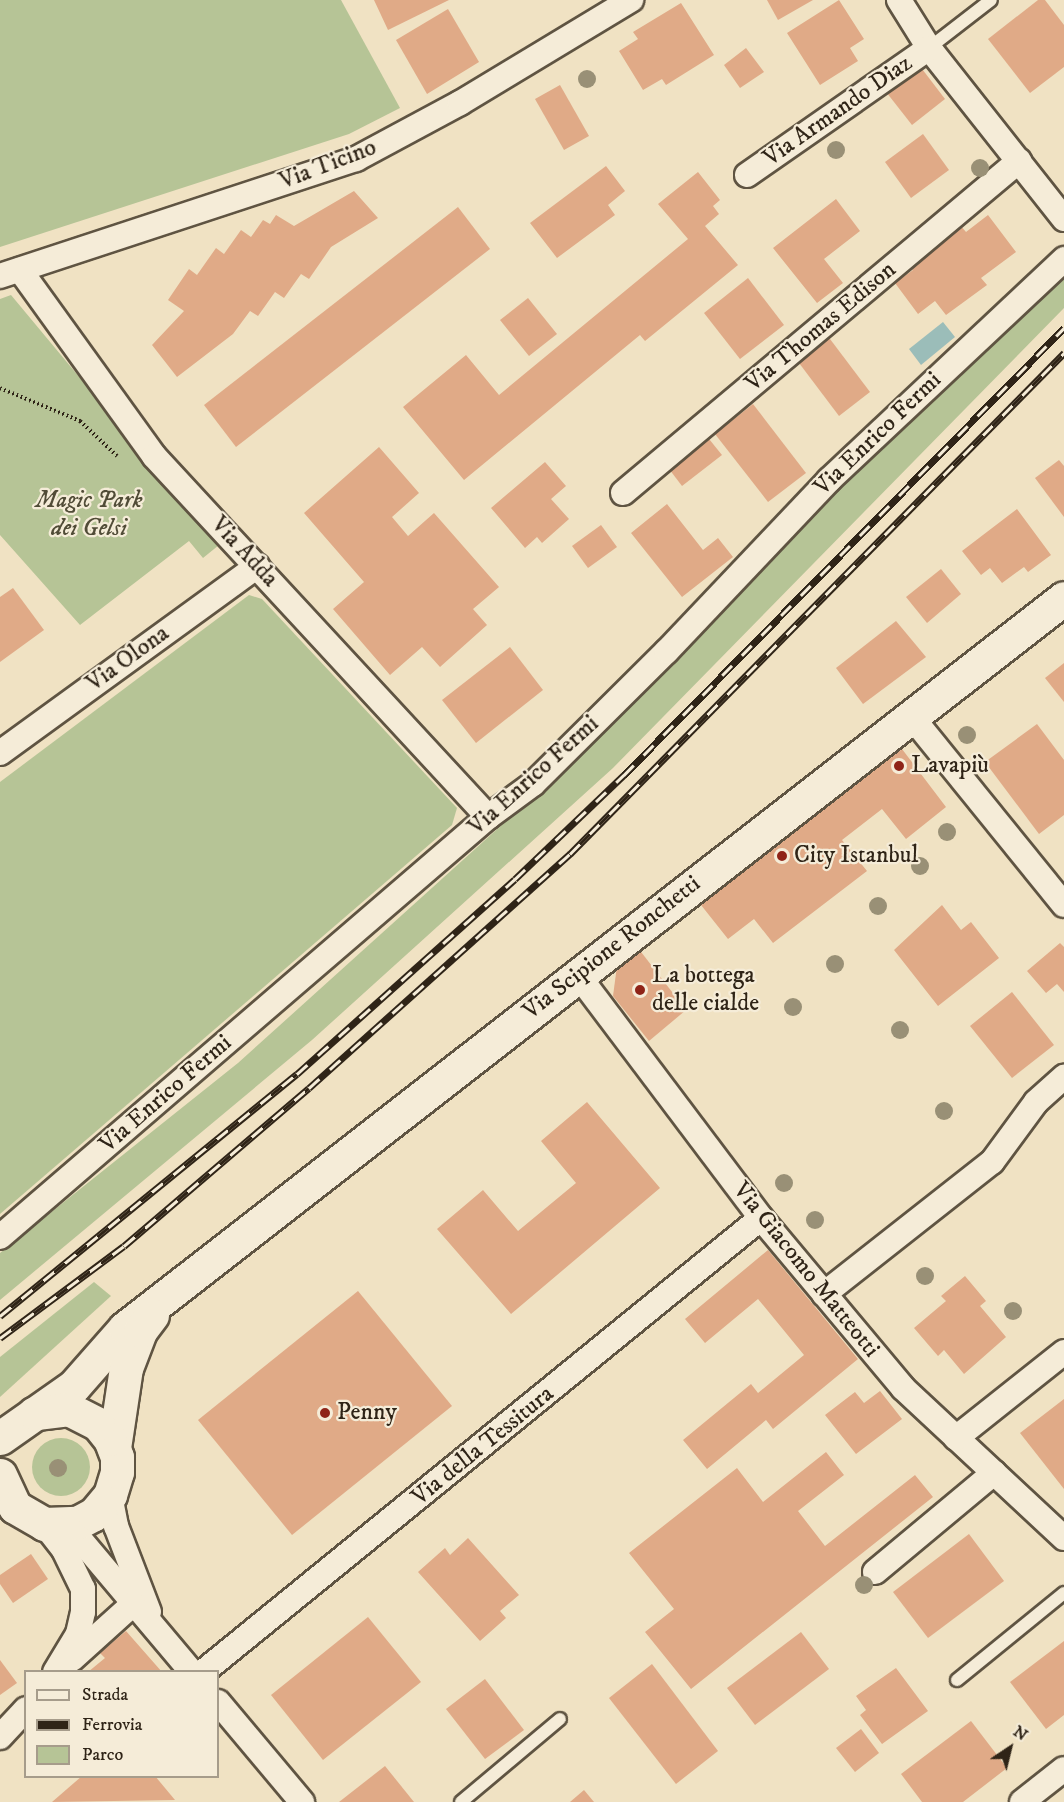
<!DOCTYPE html>
<meta charset="utf-8">
<style>
body{margin:0}
#map{position:relative;width:1064px;height:1802px;overflow:hidden;background:#f0e2c3;font-family:"IM FELL DW Pica",serif}
div>[style]{position:absolute}
[style*='--x']{left:calc(var(--x)*1px);top:calc(var(--y)*1px);width:calc(var(--w)*1px);rotate:calc(var(--a)*1deg)}
.green>*{inset:0;background:#b6c496}
.round{border-radius:50%}
.water>*{inset:0;background:#9bbdb9}
.building>*{inset:0;background:#e0aa87}
.path>*{height:4px;margin-top:-2px;transform-origin:0;background:repeating-linear-gradient(90deg,#2f2417 0 1.5px,transparent 0 4.5px)}
.roads{filter:drop-shadow(2px 0 #5f5442) drop-shadow(-2px 0 #5f5442) drop-shadow(0 2px #5f5442) drop-shadow(0 -2px #5f5442)}
.service>*{height:12px;margin:-6px;padding:0 6px;transform-origin:6px;border-radius:6px;background:#f5ecd8}
.minor>*{height:24px;margin:-12px;padding:0 12px;transform-origin:12px;border-radius:12px;background:#f5ecd8}
.secondary>*{height:33px;margin:-16.5px;padding:0 16.5px;transform-origin:16.5px;border-radius:16.5px;background:#f5ecd8}
.rail>*{height:7px;margin-top:-3.5px;transform-origin:0;background:repeating-linear-gradient(90deg,#f5ecd8 0 14px,#2f2417 0 28px);box-sizing:border-box;border-block:2px solid #2f2417}
.trees>*{width:18px;height:18px;margin:-9px;border-radius:50%;background:#999076}
.dots>*{width:16px;height:16px;translate:-50% -50%;box-sizing:border-box;border:3px solid #f5ecd8;border-radius:50%}
span{translate:-50% -50%;white-space:nowrap;text-align:center;line-height:1.15;-webkit-text-stroke:4.5px #f5ecd8;paint-order:stroke}
.street-label{font-size:24px;color:#2f2417}
.park-label{font-size:24px;color:#514c37;font-style:italic}
.poi-label{font-size:24px;color:#2f2417}
.left{translate:0 -50%;text-align:left}
.legend{position:absolute;left:24px;top:1670px;width:195px;height:108px;box-sizing:border-box;background:#f5ecd8;border:2px solid #a69c8b;margin:0;padding:8px 10px;list-style:none;font-size:18px;color:#2f2417}
.legend li{display:flex;align-items:center;gap:12px;height:30px}
.legend b{width:30px;border:2px solid #a69c8b}
.north{position:absolute;left:980px;top:1718px;width:60px;height:60px;-webkit-text-stroke:4px #f5ecd8;paint-order:stroke;rotate:35deg;font-size:16px;font-weight:700;line-height:24px;text-align:center;color:#2f2417}
.north::after{content:'';display:block;margin:auto;width:21px;height:27px;background:#2f2417;clip-path:polygon(50% 0,100% 100%,50% 72%,0 100%)}
</style>
<div id="map">
<div class="green">
<div style="clip-path:polygon(0 0,341px 0,400px 108px,349px 134px,0 247px)"></div>
<div style="clip-path:polygon(1064px 275px,1064px 308px,613px 768px,312px 1040px,0 1300px,0 1253px,238px 1063px,616px 722px,828px 498px)"></div>
<div style="clip-path:polygon(11px 295px,219px 545px,203px 558px,189px 541px,80px 625px,0 535px,0 299px)"></div>
<div style="clip-path:polygon(249px 595px,262px 599px,457px 808px,452px 825px,0 1214px,0 782px)"></div>
<div style="clip-path:polygon(94px 1282px,111px 1296px,0 1397px,0 1357px)"></div>
<div class="round" style="left:32px;top:1438px;width:58px;height:58px"></div>
</div>
<div class="water">
<div style="clip-path:polygon(943px 322px,955px 337px,921px 365px,909px 349px)"></div>
</div>
<div class="building">
<div style="clip-path:polygon(374px 0,449px 0,388px 30px)"></div>
<div style="clip-path:polygon(767px 0,813px 0,778px 20px)"></div>
<div style="clip-path:polygon(839px 0,864px 39px,850px 48px,858px 61px,820px 85px,787px 33px)"></div>
<div style="clip-path:polygon(1038px 0,1045px 0,1064px 25px,1064px 67px,1030px 93px,988px 39px)"></div>
<div style="clip-path:polygon(681px 3px,714px 55px,666px 85px,662px 79px,643px 90px,619px 51px,638px 39px,633px 32px)"></div>
<div style="clip-path:polygon(448px 9px,479px 62px,427px 94px,396px 40px)"></div>
<div style="clip-path:polygon(746px 48px,764px 72px,740px 88px,724px 65px)"></div>
<div style="clip-path:polygon(916px 61px,945px 99px,912px 125px,883px 88px)"></div>
<div style="clip-path:polygon(560px 85px,589px 136px,564px 150px,535px 99px)"></div>
<div style="clip-path:polygon(923px 134px,949px 170px,911px 198px,885px 162px)"></div>
<div style="clip-path:polygon(606px 166px,625px 191px,608px 205px,615px 215px,557px 258px,530px 223px)"></div>
<div style="clip-path:polygon(698px 172px,720px 200px,713px 206px,719px 214px,705px 226px,738px 265px,645px 341px,640px 335px,464px 480px,403px 407px,466px 355px,499px 395px,688px 239px,658px 204px)"></div>
<div style="clip-path:polygon(354px 191px,378px 218px,331px 247px,309px 279px,301px 274px,284px 298px,275px 292px,258px 316px,250px 311px,233px 334px,177px 377px,152px 345px,184px 311px,168px 300px,189px 269px,197px 275px,216px 248px,224px 254px,241px 230px,251px 237px,263px 220px,270px 224px,276px 215px,294px 226px)"></div>
<div style="clip-path:polygon(836px 199px,860px 231px,824px 259px,843px 283px,817px 303px,773px 248px)"></div>
<div style="clip-path:polygon(458px 207px,490px 249px,236px 447px,204px 405px)"></div>
<div style="clip-path:polygon(988px 215px,1016px 252px,981px 278px,987px 285px,946px 315px,935px 301px,918px 314px,895px 283px,913px 270px,908px 264px,960px 225px,966px 232px)"></div>
<div style="clip-path:polygon(748px 278px,784px 325px,740px 359px,704px 313px)"></div>
<div style="clip-path:polygon(528px 298px,557px 334px,529px 356px,500px 320px)"></div>
<div style="clip-path:polygon(827px 335px,870px 392px,839px 416px,796px 359px)"></div>
<div style="clip-path:polygon(753px 404px,806px 473px,768px 502px,715px 434px)"></div>
<div style="clip-path:polygon(705px 434px,722px 455px,682px 486px,666px 465px)"></div>
<div style="clip-path:polygon(379px 447px,419px 493px,392px 517px,408px 536px,434px 513px,499px 587px,473px 609px,487px 625px,440px 667px,422px 647px,390px 675px,333px 609px,364px 582px,304px 513px)"></div>
<div style="clip-path:polygon(1059px 460px,1064px 466px,1064px 517px,1035px 478px)"></div>
<div style="clip-path:polygon(545px 462px,566px 486px,551px 499px,569px 519px,542px 543px,537px 537px,525px 548px,491px 508px)"></div>
<div style="clip-path:polygon(667px 504px,703px 550px,718px 538px,733px 557px,682px 597px,631px 533px)"></div>
<div style="clip-path:polygon(1017px 509px,1051px 555px,1028px 572px,1024px 567px,1002px 583px,990px 568px,981px 575px,962px 551px)"></div>
<div style="clip-path:polygon(601px 525px,617px 547px,588px 568px,572px 546px)"></div>
<div style="clip-path:polygon(941px 569px,961px 594px,927px 623px,906px 597px)"></div>
<div style="clip-path:polygon(13px 588px,44px 630px,0 662px,0 597px)"></div>
<div style="clip-path:polygon(896px 621px,926px 657px,863px 704px,836px 668px)"></div>
<div style="clip-path:polygon(510px 647px,543px 690px,476px 743px,442px 700px)"></div>
<div style="clip-path:polygon(1064px 663px,1064px 702px,1045px 678px)"></div>
<div style="clip-path:polygon(1037px 724px,1064px 760px,1064px 815px,1039px 834px,985px 762px)"></div>
<div style="clip-path:polygon(902px 749px,946px 807px,906px 839px,882px 809px,842px 840px,867px 871px,773px 943px,754px 919px,728px 939px,701px 905px)"></div>
<div style="clip-path:polygon(942px 905px,961px 930px,971px 922px,999px 958px,938px 1006px,894px 950px)"></div>
<div style="clip-path:polygon(1060px 943px,1064px 947px,1064px 992px,1057px 984px,1046px 993px,1027px 971px)"></div>
<div style="clip-path:polygon(638px 948px,686px 1010px,649px 1041px,613px 996px,617px 966px)"></div>
<div style="clip-path:polygon(1012px 992px,1054px 1045px,1012px 1078px,970px 1026px)"></div>
<div style="clip-path:polygon(587px 1102px,660px 1188px,511px 1314px,437px 1229px,483px 1190px,518px 1231px,576px 1183px,541px 1141px)"></div>
<div style="clip-path:polygon(768px 1250px,858px 1359px,773px 1429px,766px 1420px,707px 1469px,683px 1440px,751px 1384px,758px 1393px,804px 1355px,758px 1299px,705px 1343px,685px 1319px)"></div>
<div style="clip-path:polygon(965px 1276px,986px 1301px,980px 1306px,1006px 1337px,964px 1374px,944px 1350px,938px 1356px,914px 1328px,946px 1301px,941px 1296px)"></div>
<div style="clip-path:polygon(358px 1291px,452px 1406px,292px 1535px,198px 1420px)"></div>
<div style="clip-path:polygon(880px 1391px,902px 1419px,856px 1454px,825px 1415px,855px 1392px,864px 1403px)"></div>
<div style="clip-path:polygon(1064px 1399px,1064px 1489px,1020px 1433px)"></div>
<div style="clip-path:polygon(826px 1452px,844px 1475px,798px 1511px,825px 1546px,915px 1475px,933px 1497px,691px 1689px,645px 1632px,674px 1609px,629px 1553px,737px 1468px,763px 1502px)"></div>
<div style="clip-path:polygon(969px 1534px,1004px 1581px,928px 1638px,893px 1592px)"></div>
<div style="clip-path:polygon(468px 1538px,519px 1595px,500px 1611px,506px 1618px,480px 1641px,418px 1572px,445px 1548px,450px 1555px)"></div>
<div style="clip-path:polygon(31px 1554px,48px 1579px,13px 1603px,0 1584px,0 1575px)"></div>
<div style="clip-path:polygon(368px 1617px,421px 1682px,323px 1760px,271px 1695px)"></div>
<div style="clip-path:polygon(126px 1631px,162px 1672px,88px 1672px,105px 1658px,100px 1653px)"></div>
<div style="clip-path:polygon(801px 1632px,829px 1669px,755px 1725px,727px 1688px)"></div>
<div style="clip-path:polygon(1064px 1641px,1064px 1715px,1046px 1729px,1010px 1682px)"></div>
<div style="clip-path:polygon(0 1660px,17px 1683px,0 1695px)"></div>
<div style="clip-path:polygon(652px 1664px,718px 1751px,676px 1784px,609px 1698px)"></div>
<div style="clip-path:polygon(896px 1668px,928px 1711px,882px 1744px,860px 1715px,866px 1710px,856px 1696px)"></div>
<div style="clip-path:polygon(485px 1679px,524px 1730px,485px 1759px,446px 1709px)"></div>
<div style="clip-path:polygon(971px 1721px,1007px 1768px,963px 1802px,922px 1802px,901px 1774px)"></div>
<div style="clip-path:polygon(861px 1729px,879px 1753px,855px 1772px,836px 1748px)"></div>
<div style="clip-path:polygon(385px 1766px,414px 1802px,339px 1802px)"></div>
<div style="clip-path:polygon(82px 1776px,155px 1776px,175px 1800px,52px 1802px)"></div>
<div style="clip-path:polygon(584px 1790px,594px 1802px,570px 1802px)"></div>
</div>
<div class="path">
<div style="--x:0;--y:388;--w:87;--a:22.4"></div>
<div style="--x:80;--y:421;--w:51;--a:43.4"></div>
</div>
<div class="roads">
<div class="service">
<div style="--x:929;--y:48;--w:78;--a:-37.7"></div>
<div style="--x:957;--y:1680;--w:138;--a:-39.1"></div>
<div style="--x:461;--y:1802;--w:129;--a:-40"></div>
</div>
<div class="minor">
<div style="--x:899;--y:0;--w:57;--a:58"></div>
<div style="--x:929;--y:48;--w:218;--a:51.7"></div>
<div style="--x:747;--y:175;--w:222;--a:-34.9"></div>
<div style="--x:20;--y:270;--w:229;--a:54.2"></div>
<div style="--x:154;--y:456;--w:492;--a:47.2"></div>
<div style="--x:0;--y:276;--w:375;--a:-18.2"></div>
<div style="--x:356;--y:159;--w:118;--a:-28.3"></div>
<div style="--x:460;--y:103;--w:200;--a:-31.1"></div>
<div style="--x:623;--y:493;--w:517;--a:-39.98"></div>
<div style="--x:911;--y:716;--w:243;--a:51"></div>
<div style="--x:0;--y:753;--w:318;--a:-36"></div>
<div style="--x:578;--y:975;--w:304;--a:53"></div>
<div style="--x:761;--y:1218;--w:222;--a:50.1"></div>
<div style="--x:903;--y:1388;--w:220;--a:43"></div>
<div style="--x:0;--y:1237;--w:644;--a:-40.72"></div>
<div style="--x:488;--y:817;--w:56;--a:-36.3"></div>
<div style="--x:533;--y:784;--w:189;--a:-44.8"></div>
<div style="--x:667;--y:651;--w:236;--a:-46.5"></div>
<div style="--x:829;--y:480;--w:323;--a:-43.2"></div>
<div style="--x:824;--y:1294;--w:214;--a:-38.2"></div>
<div style="--x:992;--y:1162;--w:74;--a:-53.7"></div>
<div style="--x:1036;--y:1102;--w:38;--a:-42"></div>
<div style="--x:956;--y:1438;--w:138;--a:-38.5"></div>
<div style="--x:110;--y:1495;--w:32;--a:79"></div>
<div style="--x:116;--y:1526;--w:92;--a:69"></div>
<div style="--x:44;--y:1524;--w:33;--a:52"></div>
<div style="--x:64;--y:1550;--w:43;--a:64"></div>
<div style="--x:83;--y:1589;--w:23;--a:90"></div>
<div style="--x:83;--y:1612;--w:23;--a:103"></div>
<div style="--x:78;--y:1634;--w:44;--a:121.2"></div>
<div style="--x:68;--y:1525;--w:192;--a:49.9"></div>
<div style="--x:875;--y:1572;--w:155;--a:-39.8"></div>
<div style="--x:72;--y:1659;--w:82;--a:-42"></div>
<div style="--x:203;--y:1672;--w:719;--a:-39.13"></div>
<div style="--x:218;--y:1702;--w:131;--a:50"></div>
<div style="--x:0;--y:1737;--w:38;--a:-47"></div>
<div style="--x:1022;--y:1802;--w:53;--a:-38.2"></div>
</div>
<div class="secondary">
<div style="--x:0;--y:1438;--w:90;--a:-35.1"></div>
<div style="--x:74;--y:1386;--w:77;--a:-48.7"></div>
<div style="--x:125;--y:1328;--w:1189;--a:-37.86"></div>
<div style="--x:114;--y:1448;--w:81;--a:-81.5"></div>
<div style="--x:126;--y:1368;--w:40;--a:-69"></div>
<div style="--x:140;--y:1331;--w:20;--a:-53"></div>
<div style="--x:0;--y:1475;--w:35;--a:65"></div>
<div style="--x:15;--y:1507;--w:34;--a:30"></div>
<div style="--x:44;--y:1524;--w:33;--a:-2"></div>
<div style="--x:77;--y:1523;--w:19;--a:-28"></div>
<div style="--x:94;--y:1514;--w:25;--a:-50"></div>
<div style="--x:110;--y:1495;--w:24;--a:-73"></div>
<div style="--x:117;--y:1472;--w:15;--a:-90"></div>
<div style="--x:117;--y:1457;--w:19;--a:-111"></div>
<div style="--x:110;--y:1439;--w:19;--a:-129"></div>
<div style="--x:98;--y:1424;--w:33;--a:-153"></div>
<div style="--x:69;--y:1409;--w:35;--a:173"></div>
</div>
</div>
<div class="rail">
<div style="--x:0;--y:1316;--w:383;--a:-39.2"></div>
<div style="--x:297;--y:1074;--w:292;--a:-41.8"></div>
<div style="--x:515;--y:879;--w:151;--a:-43.7"></div>
<div style="--x:624;--y:775;--w:627;--a:-45.45"></div>
<div style="--x:0;--y:1338;--w:154;--a:-36.6"></div>
<div style="--x:124;--y:1246;--w:243;--a:-40.5"></div>
<div style="--x:309;--y:1088;--w:351;--a:-41.9"></div>
<div style="--x:570;--y:854;--w:704;--a:-45.4"></div>
</div>
<div class="trees">
<div style="left:587px;top:79px"></div>
<div style="left:836px;top:150px"></div>
<div style="left:980px;top:168px"></div>
<div style="left:967px;top:735px"></div>
<div style="left:947px;top:832px"></div>
<div style="left:920px;top:866px"></div>
<div style="left:878px;top:906px"></div>
<div style="left:835px;top:964px"></div>
<div style="left:793px;top:1007px"></div>
<div style="left:900px;top:1030px"></div>
<div style="left:944px;top:1111px"></div>
<div style="left:784px;top:1183px"></div>
<div style="left:815px;top:1220px"></div>
<div style="left:925px;top:1276px"></div>
<div style="left:1013px;top:1311px"></div>
<div style="left:58px;top:1468px"></div>
<div style="left:864px;top:1585px"></div>
</div>
<div class="dots">
<div style="left:899px;top:766px;background:#8f2418"></div>
<div style="left:782px;top:856px;background:#8f2418"></div>
<div style="left:640px;top:990px;background:#8f2418"></div>
<div style="left:325px;top:1413px;background:#8f2418"></div>
</div>
<div class="street-label">
<span style="left:838px;top:111px;rotate:-35deg">Via Armando Diaz</span>
<span style="left:328px;top:165px;rotate:-21deg">Via Ticino</span>
<span style="left:821px;top:327px;rotate:-40deg">Via Thomas Edison</span>
<span style="left:878px;top:434px;rotate:-44deg">Via Enrico Fermi</span>
<span style="left:244px;top:552px;rotate:47deg">Via Adda</span>
<span style="left:128px;top:659px;rotate:-36deg">Via Olona</span>
<span style="left:534px;top:776px;rotate:-42deg">Via Enrico Fermi</span>
<span style="left:612px;top:948px;rotate:-38deg">Via Scipione Ronchetti</span>
<span style="left:166px;top:1094px;rotate:-41deg">Via Enrico Fermi</span>
<span style="left:806px;top:1270px;rotate:51deg">Via Giacomo Matteotti</span>
<span style="left:483px;top:1446px;rotate:-39deg">Via della Tessitura</span>
</div>
<div class="park-label">
<span style="left:89px;top:515px">Magic Park<br>dei Gelsi</span>
</div>
<div class="poi-label">
<span class="left" style="left:911px;top:766px">Lavapiù</span>
<span class="left" style="left:794px;top:856px">City Istanbul</span>
<span class="left" style="left:652px;top:990px">La bottega<br>delle cialde</span>
<span class="left" style="left:337px;top:1413px">Penny</span>
</div>
<ul class="legend">
<li><b style="height:8px;background:#f5ecd8"></b>Strada</li>
<li><b style="height:8px;background:#2f2417"></b>Ferrovia</li>
<li><b style="height:16px;background:#b6c496"></b>Parco</li>
</ul>
<div class="north">N</div>
</div>
